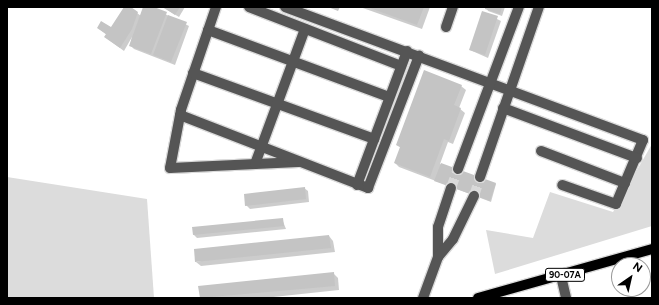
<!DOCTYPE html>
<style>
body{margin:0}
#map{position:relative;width:659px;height:305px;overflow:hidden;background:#fff;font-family:Figtree,sans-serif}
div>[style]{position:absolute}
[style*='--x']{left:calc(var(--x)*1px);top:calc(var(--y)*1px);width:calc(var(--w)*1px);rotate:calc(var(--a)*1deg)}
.green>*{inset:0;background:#dcdcdc}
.shadow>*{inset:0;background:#0003}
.building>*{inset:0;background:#c4c4c4}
.minor-tunnel>*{height:10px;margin-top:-5px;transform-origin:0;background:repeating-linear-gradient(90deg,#d9d9d9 0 10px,transparent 0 15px)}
.roads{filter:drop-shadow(1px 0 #dbdbdb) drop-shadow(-1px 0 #dbdbdb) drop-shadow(0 1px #dbdbdb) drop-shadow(0 -1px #dbdbdb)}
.minor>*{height:10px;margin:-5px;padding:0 5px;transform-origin:5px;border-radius:5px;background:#555}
.major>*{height:10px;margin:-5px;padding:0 5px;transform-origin:5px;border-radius:5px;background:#000}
span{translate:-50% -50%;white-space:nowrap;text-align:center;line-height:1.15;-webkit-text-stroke:4px #fff;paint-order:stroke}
.shield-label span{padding:1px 3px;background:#fff;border:1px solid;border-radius:3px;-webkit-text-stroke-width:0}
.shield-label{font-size:9px;color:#000;font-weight:700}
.frame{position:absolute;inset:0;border:8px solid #000;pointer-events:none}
.north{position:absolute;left:611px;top:257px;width:40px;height:40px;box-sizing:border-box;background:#fff;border:1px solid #999;border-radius:50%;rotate:34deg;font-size:11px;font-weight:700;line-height:16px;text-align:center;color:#000}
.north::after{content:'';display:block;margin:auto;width:14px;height:18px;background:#000;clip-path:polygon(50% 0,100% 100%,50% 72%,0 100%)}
</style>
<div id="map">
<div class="green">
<div style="clip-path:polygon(652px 144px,652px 226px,495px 274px,486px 230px,533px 238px,550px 192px,613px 212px)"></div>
<div style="clip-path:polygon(7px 177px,147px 199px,154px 298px,7px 298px)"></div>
</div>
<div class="shadow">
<div style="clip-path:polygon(125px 7px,129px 7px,141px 16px,144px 7px,151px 7px,189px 26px,175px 65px,134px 49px,130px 45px,132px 37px,124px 51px,105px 37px,107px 35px,98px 28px,111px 29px)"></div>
<div style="clip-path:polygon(162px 7px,185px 7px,179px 17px)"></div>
<div style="clip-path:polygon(360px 7px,430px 7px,422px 29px)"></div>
<div style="clip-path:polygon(486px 7px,505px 7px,502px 16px,488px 11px)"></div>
<div style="clip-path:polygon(483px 12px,501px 21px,488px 58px,470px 50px)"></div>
<div style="clip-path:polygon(461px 86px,466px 90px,459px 108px,465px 113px,453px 144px,448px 142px,440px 164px,496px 184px,491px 202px,399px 167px,395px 163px,401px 148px,397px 145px)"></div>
<div style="clip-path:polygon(304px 188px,308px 191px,309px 202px,250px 209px,246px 205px)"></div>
<div style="clip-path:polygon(282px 219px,286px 229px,197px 238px,194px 235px,193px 228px)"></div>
<div style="clip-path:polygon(329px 236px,333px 241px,335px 252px,201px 266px,196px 262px)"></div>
<div style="clip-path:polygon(333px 273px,338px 278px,339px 290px,264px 298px,201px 298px,199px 287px)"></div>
</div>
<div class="building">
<div style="clip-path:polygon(124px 7px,131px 7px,138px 12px,132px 29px,120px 48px,104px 37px,106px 34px,97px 28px,101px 21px,111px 27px)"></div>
<div style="clip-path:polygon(143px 7px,154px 7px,167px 12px,151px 54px,129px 46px)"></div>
<div style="clip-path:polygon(163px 7px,180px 7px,175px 15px)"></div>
<div style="clip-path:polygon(328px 7px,340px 7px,338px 11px)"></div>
<div style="clip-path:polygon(367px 7px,424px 7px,417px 25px)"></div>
<div style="clip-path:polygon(485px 7px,502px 7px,500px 14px,485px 9px)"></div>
<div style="clip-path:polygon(482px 11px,498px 16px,485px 55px,469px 50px)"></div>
<div style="clip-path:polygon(168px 15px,187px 22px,171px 62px,153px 55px)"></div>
<div style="clip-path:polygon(424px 70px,462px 85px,454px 105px,461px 108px,449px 141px,444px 139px,430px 177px,394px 163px,400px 147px,396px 145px)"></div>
<div style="clip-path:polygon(441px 163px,496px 183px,490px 201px,434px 181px)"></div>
<div style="clip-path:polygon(305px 187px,306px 199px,245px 206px,244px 194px)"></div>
<div style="clip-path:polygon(283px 218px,284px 226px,193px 235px,192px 227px)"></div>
<div style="clip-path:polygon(329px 235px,331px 248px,195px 262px,194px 249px)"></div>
<div style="clip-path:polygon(334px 272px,335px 286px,200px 298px,198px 286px)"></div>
</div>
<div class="minor-tunnel">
<div style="--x:451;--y:188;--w:20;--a:-70"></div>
<div style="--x:474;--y:196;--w:20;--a:-72"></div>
</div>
<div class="roads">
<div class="minor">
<div style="--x:216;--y:7;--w:109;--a:108.8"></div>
<div style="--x:181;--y:110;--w:59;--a:100.7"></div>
<div style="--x:170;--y:168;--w:129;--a:-2.7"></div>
<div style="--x:249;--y:7;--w:163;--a:21.2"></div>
<div style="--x:285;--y:7;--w:382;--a:20.4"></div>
<div style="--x:643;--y:140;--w:69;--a:112.9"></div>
<div style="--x:616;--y:204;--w:57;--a:-160.6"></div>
<div style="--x:446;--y:27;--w:21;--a:-71"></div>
<div style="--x:208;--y:30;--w:193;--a:20.3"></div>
<div style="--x:193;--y:73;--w:193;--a:20"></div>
<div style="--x:503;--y:108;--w:143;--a:20.5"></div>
<div style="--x:180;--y:115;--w:202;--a:21.2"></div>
<div style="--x:368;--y:188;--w:142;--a:-68.9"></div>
<div style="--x:541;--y:151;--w:90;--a:20.9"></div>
<div style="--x:255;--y:164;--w:144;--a:-69.7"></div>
<div style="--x:458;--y:169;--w:173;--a:-69.4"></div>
<div style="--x:480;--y:177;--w:180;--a:-70.9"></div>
<div style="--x:357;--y:185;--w:143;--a:-69.5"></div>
<div style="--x:438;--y:257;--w:30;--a:-90"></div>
<div style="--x:438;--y:227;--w:41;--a:-71.6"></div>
<div style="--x:561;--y:276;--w:23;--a:77"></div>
<div style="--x:423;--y:298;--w:44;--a:-69.9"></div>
<div style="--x:438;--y:257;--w:23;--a:-50"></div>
<div style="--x:453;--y:239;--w:48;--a:-64"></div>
</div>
<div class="major">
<div style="--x:478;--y:298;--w:181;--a:-15.7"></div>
</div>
</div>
<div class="shield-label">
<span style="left:565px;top:275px">90-07A</span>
</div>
<div class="frame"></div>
<div class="north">N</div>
</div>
